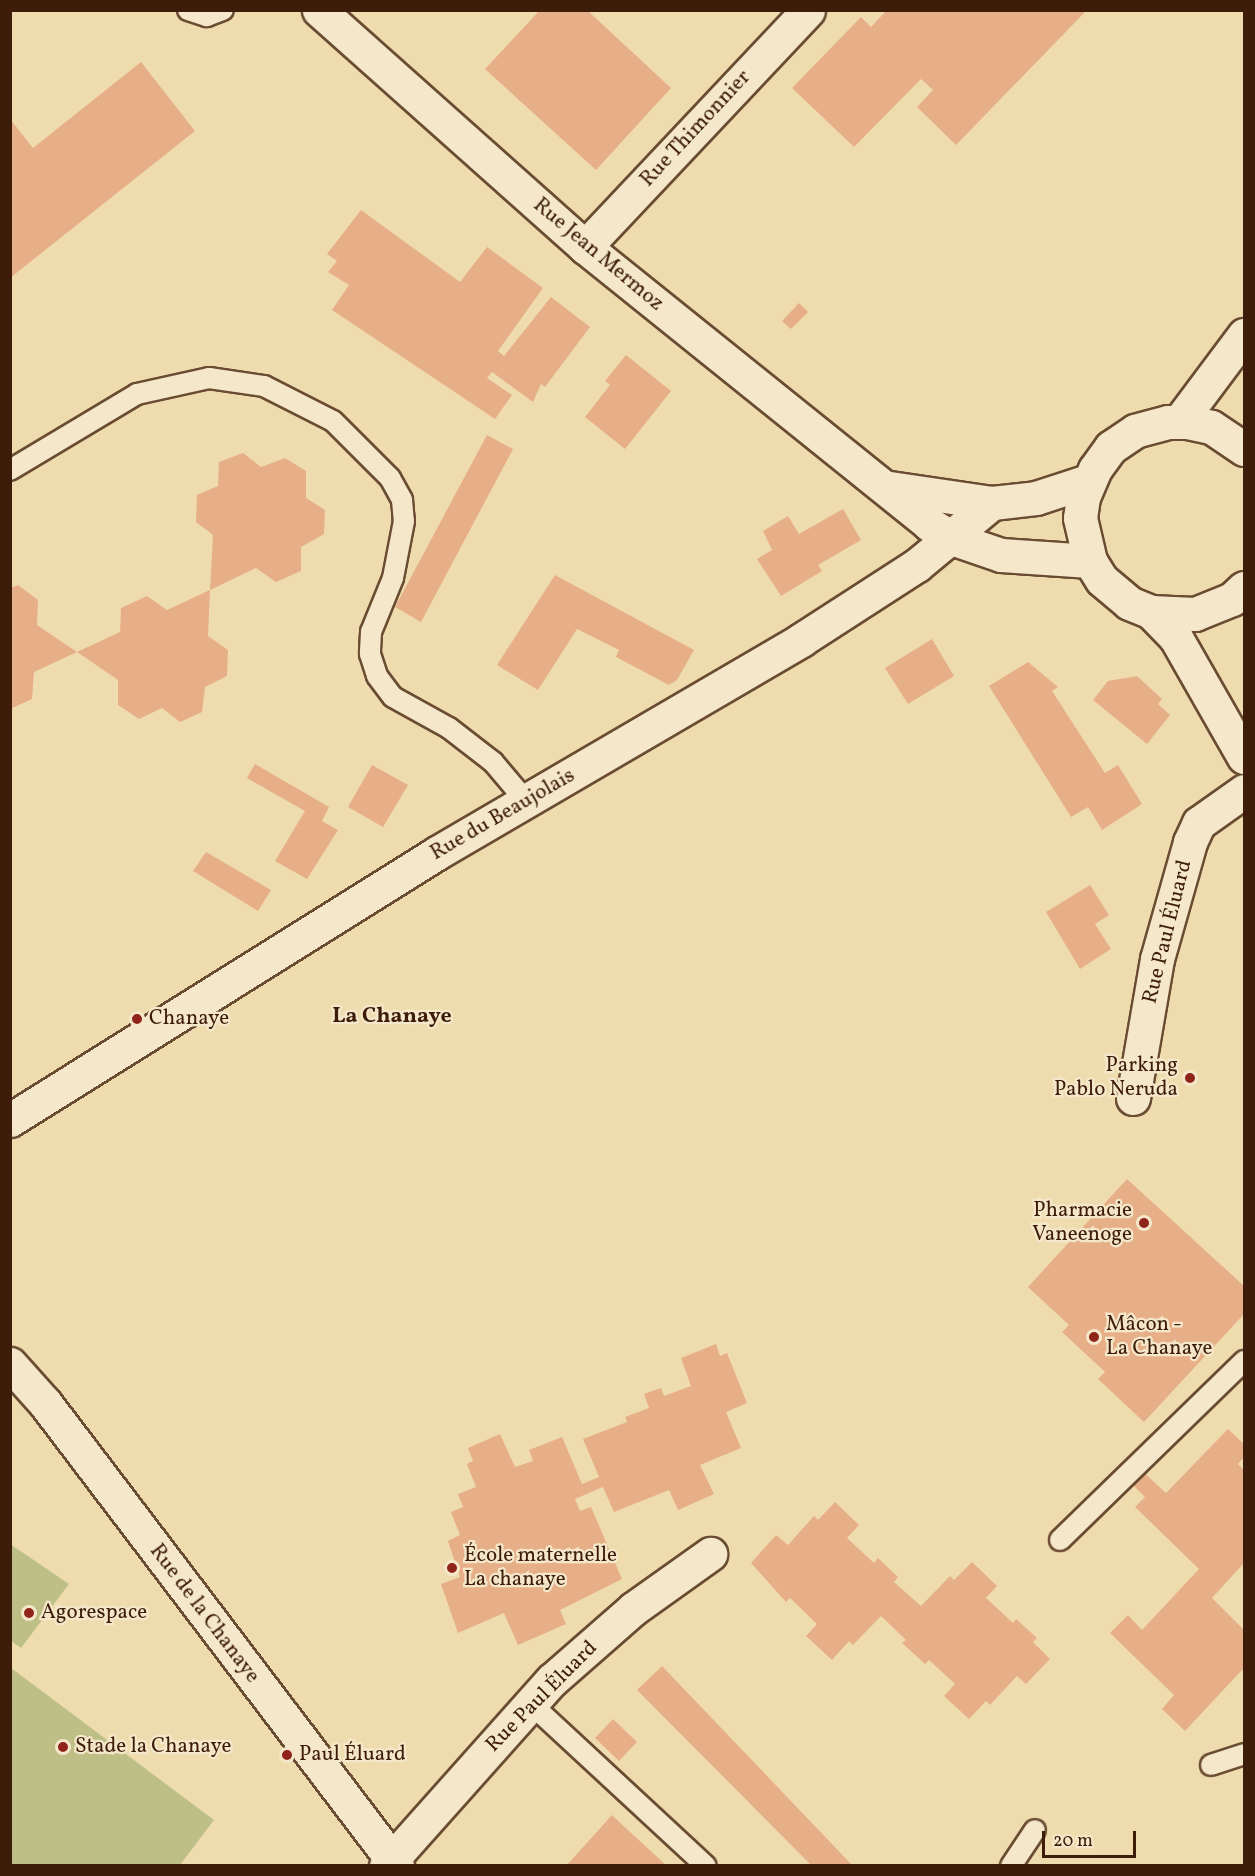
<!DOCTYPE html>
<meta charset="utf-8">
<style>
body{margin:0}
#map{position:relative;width:1255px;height:1876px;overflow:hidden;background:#efdcae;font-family:Vollkorn,serif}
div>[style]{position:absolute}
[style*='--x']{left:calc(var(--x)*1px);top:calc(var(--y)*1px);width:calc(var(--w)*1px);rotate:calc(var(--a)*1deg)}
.green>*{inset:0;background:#bebf87}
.building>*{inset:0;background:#e6af88}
.roads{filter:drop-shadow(2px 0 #6a4c32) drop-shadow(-2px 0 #6a4c32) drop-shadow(0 2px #6a4c32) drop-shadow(0 -2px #6a4c32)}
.lane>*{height:20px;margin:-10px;padding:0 10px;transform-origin:10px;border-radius:10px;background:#f5e8ca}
.street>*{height:33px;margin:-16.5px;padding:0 16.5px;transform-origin:16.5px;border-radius:16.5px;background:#f5e8ca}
.secondary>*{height:33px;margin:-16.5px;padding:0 16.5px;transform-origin:16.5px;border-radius:16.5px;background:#f5e8ca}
.dots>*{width:16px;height:16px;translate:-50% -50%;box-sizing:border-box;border:3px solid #f5e8ca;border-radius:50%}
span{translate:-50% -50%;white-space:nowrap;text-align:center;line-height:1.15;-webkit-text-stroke:4.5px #f5e8ca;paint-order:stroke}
.street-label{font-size:21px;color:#3d1c09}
.poi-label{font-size:21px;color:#3d1c09}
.left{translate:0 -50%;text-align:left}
.right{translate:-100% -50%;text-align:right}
.neighbourhood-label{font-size:22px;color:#3d1c09;font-weight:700}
.frame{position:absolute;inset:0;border:12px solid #3d1c09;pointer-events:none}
.scale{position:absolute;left:1042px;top:1831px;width:94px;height:27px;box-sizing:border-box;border:3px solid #3d1c09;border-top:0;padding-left:8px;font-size:18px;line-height:21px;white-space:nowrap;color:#3d1c09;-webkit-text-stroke:4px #f5e8ca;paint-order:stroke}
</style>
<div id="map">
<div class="green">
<div style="clip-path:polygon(10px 1544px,69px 1584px,21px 1648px,11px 1641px)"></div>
<div style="clip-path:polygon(11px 1668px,214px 1820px,180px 1865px,11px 1865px)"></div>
</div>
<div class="building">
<div style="clip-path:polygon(540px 10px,587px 10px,671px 88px,596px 170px,485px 69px)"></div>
<div style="clip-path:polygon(887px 10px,1087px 10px,956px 145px,917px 107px,933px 90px,921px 79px,854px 147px,792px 88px,861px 17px,871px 27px)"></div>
<div style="clip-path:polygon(141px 62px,195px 131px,10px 278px,10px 119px,33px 148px)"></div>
<div style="clip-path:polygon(361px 210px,460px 282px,487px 247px,543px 288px,498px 351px,504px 356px,551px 297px,590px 327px,545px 387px,541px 384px,533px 402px,492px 372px,487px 378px,512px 395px,495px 419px,332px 310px,349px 285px,328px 272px,337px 261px,327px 254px)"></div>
<div style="clip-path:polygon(799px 303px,808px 312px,791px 329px,782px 321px)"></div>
<div style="clip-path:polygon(626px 355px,671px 391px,625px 449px,585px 417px,610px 385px,605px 381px)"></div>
<div style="clip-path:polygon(487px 435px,513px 449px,421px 622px,395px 607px)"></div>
<div style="clip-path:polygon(243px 453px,261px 467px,285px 458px,306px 471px,306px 498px,325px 510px,324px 534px,301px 547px,301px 571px,276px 582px,256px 568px,210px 590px,213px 535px,196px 522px,197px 495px,218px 486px,219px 462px)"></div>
<div style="clip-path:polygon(843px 509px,861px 540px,818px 565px,822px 571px,781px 596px,757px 559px,772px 550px,763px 531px,788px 516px,799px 534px)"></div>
<div style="clip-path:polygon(555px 575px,694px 650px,677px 680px,669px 685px,616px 657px,619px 650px,577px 629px,538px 690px,497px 665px)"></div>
<div style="clip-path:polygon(18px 585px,38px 600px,37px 625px,77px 652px,34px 672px,32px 699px,10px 709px,10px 588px)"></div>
<div style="clip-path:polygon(210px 590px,208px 636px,228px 650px,227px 676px,205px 687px,202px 712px,180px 722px,162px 708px,139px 719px,118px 705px,118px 680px,77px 652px,120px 632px,121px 608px,147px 596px,167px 610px)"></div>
<div style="clip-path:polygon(932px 639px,954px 676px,908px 704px,885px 668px)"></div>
<div style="clip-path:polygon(1028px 662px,1058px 687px,1052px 691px,1105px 773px,1118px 765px,1142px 804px,1102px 830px,1088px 807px,1071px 817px,989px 686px)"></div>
<div style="clip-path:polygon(1137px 676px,1162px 699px,1158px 704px,1170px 715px,1147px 744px,1093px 700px,1108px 681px)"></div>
<div style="clip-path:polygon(255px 764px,329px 807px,322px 821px,338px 830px,307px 879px,275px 861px,305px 811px,247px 778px)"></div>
<div style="clip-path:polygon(372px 765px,408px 785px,383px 827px,348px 807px)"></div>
<div style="clip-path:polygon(206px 852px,271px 890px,258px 911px,193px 871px)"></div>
<div style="clip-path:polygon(1090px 885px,1109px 915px,1095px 924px,1111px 949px,1080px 969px,1046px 912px)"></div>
<div style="clip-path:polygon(1127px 1179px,1244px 1286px,1244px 1314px,1144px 1422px,1098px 1379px,1105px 1372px,1062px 1332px,1069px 1325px,1028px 1287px)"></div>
<div style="clip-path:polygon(716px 1344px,720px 1356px,727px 1353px,747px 1403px,726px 1412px,741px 1448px,700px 1465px,714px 1494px,678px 1510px,669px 1490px,614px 1512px,603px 1487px,575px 1499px,580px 1511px,591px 1507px,622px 1579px,560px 1610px,566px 1624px,518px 1645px,504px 1613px,458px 1633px,441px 1584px,460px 1577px,448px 1541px,460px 1535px,451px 1512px,463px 1507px,458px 1494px,476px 1487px,467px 1464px,473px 1461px,468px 1448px,500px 1434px,515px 1467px,533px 1461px,529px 1450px,562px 1437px,582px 1484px,599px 1477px,583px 1439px,627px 1422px,625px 1417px,649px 1408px,644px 1394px,661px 1388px,664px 1396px,691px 1386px,681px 1358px)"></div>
<div style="clip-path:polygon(1228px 1429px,1244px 1444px,1244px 1457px,1238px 1464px,1244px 1470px,1244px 1563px,1212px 1598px,1244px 1630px,1244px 1673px,1242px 1670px,1185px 1731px,1162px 1709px,1174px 1695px,1110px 1633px,1128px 1615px,1142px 1630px,1199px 1569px,1135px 1507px,1145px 1497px,1130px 1482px,1141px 1470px,1166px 1493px)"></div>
<div style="clip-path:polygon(835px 1502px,859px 1525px,847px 1538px,874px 1563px,878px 1558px,898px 1577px,894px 1582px,921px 1606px,950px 1576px,954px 1580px,972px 1562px,997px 1586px,986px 1598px,1013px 1623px,1016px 1619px,1037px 1638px,1033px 1642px,1050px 1659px,1026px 1684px,1017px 1676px,990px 1705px,986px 1701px,969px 1719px,944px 1696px,955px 1684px,929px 1660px,925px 1664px,902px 1643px,906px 1640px,881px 1616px,853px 1645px,849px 1641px,832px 1660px,806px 1636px,817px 1624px,790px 1598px,786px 1602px,751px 1563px,776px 1535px,788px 1545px,814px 1516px,818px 1520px)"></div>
<div style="clip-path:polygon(662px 1666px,853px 1866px,812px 1866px,637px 1690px)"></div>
<div style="clip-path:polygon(613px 1719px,637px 1742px,619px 1761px,595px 1738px)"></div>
<div style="clip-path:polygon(612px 1815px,617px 1820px,667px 1866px,566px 1866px)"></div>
</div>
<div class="roads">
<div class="lane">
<div style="--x:188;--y:10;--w:20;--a:18"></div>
<div style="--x:207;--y:16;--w:17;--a:-21"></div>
<div style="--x:10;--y:470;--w:148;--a:-30.9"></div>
<div style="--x:137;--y:394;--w:74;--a:-12.5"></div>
<div style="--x:209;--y:378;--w:56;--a:8.3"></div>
<div style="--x:264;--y:386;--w:77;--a:26.9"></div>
<div style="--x:333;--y:421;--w:81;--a:45"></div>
<div style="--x:390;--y:478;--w:25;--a:61"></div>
<div style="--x:402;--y:500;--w:21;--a:85"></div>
<div style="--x:404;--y:521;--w:58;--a:100.9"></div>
<div style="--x:393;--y:578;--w:58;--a:112.2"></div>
<div style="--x:371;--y:632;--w:22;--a:93"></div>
<div style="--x:370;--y:654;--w:23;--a:72"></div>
<div style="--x:377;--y:676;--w:26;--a:53"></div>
<div style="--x:393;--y:697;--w:64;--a:29"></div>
<div style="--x:449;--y:728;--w:56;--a:37.7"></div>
<div style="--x:493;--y:762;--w:51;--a:49.8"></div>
<div style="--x:1060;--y:1540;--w:257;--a:-44.2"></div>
<div style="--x:531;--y:1704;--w:238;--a:42.8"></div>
<div style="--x:1211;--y:1765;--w:35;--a:-18"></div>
<div style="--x:1011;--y:1866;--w:43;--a:-56.3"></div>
</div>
<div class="street">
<div style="--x:319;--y:10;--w:356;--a:41.7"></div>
<div style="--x:585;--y:247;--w:442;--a:38.8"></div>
<div style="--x:929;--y:524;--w:29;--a:31"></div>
<div style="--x:954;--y:539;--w:50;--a:18.8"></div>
<div style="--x:1001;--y:555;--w:89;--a:3.9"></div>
<div style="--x:585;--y:247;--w:325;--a:-46.7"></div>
<div style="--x:890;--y:488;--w:103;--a:8.4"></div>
<div style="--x:992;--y:503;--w:44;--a:-6.5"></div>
<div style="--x:1036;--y:498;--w:55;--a:-18.1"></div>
<div style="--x:1133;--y:1098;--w:141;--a:-80.2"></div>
<div style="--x:1157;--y:959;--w:122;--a:-74.2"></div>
<div style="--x:1190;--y:842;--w:21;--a:-65"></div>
<div style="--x:1199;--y:823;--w:55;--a:-35.4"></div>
<div style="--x:10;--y:1120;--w:504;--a:-32.02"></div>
<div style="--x:437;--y:853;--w:422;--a:-30.3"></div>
<div style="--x:801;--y:640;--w:138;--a:-32.9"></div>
<div style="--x:917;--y:565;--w:97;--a:-39.6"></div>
<div style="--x:10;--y:1364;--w:52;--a:48.1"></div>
<div style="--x:45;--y:1403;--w:582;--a:52.76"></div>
<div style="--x:386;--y:1866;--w:249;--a:-48.3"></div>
<div style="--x:552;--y:1680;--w:108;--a:-41.2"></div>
<div style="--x:633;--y:1609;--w:95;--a:-35.5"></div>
</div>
<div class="secondary">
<div style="--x:1179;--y:422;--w:109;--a:-53.2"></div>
<div style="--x:1244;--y:449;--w:40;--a:-146"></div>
<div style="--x:1211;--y:427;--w:24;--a:-168"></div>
<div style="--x:1188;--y:422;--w:20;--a:180"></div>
<div style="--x:1168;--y:422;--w:34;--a:165"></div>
<div style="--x:1135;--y:431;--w:29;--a:146"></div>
<div style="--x:1111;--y:447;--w:27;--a:126"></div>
<div style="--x:1095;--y:469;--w:30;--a:113"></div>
<div style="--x:1083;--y:497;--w:21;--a:98"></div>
<div style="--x:1080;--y:518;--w:44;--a:76.9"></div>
<div style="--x:1090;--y:561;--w:22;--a:58"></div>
<div style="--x:1102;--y:580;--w:35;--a:40"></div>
<div style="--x:1129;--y:603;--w:24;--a:22"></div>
<div style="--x:1151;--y:612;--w:44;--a:2.6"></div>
<div style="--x:1195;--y:614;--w:40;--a:-22"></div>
<div style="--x:1232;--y:599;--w:16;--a:-43"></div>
<div style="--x:1151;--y:612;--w:36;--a:46"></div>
<div style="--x:1176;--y:638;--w:137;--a:60.3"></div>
</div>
</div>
<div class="dots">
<div style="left:137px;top:1019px;background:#8f2418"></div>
<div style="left:1190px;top:1078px;background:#8f2418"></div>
<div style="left:1144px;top:1223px;background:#8f2418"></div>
<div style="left:1094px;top:1337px;background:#8f2418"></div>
<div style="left:452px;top:1568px;background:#8f2418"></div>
<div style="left:29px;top:1613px;background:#8f2418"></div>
<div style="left:63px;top:1747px;background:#8f2418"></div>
<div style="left:287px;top:1755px;background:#8f2418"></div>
</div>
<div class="street-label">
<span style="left:696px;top:129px;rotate:-47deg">Rue Thimonnier</span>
<span style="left:598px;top:255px;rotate:40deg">Rue Jean Mermoz</span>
<span style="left:503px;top:815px;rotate:-30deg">Rue du Beaujolais</span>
<span style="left:1168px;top:932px;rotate:-76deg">Rue Paul Éluard</span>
<span style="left:204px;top:1614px;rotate:53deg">Rue de la Chanaye</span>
<span style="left:542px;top:1697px;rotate:-45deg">Rue Paul Éluard</span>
</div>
<div class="poi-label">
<span class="left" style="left:149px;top:1019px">Chanaye</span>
<span class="right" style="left:1178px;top:1078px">Parking<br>Pablo Neruda</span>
<span class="right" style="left:1132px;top:1223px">Pharmacie<br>Vaneenoge</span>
<span class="left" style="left:1106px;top:1337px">Mâcon -<br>La Chanaye</span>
<span class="left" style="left:464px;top:1568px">École maternelle<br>La chanaye</span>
<span class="left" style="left:41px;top:1613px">Agorespace</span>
<span class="left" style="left:75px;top:1747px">Stade la Chanaye</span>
<span class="left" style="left:299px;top:1755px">Paul Éluard</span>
</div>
<div class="neighbourhood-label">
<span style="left:392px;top:1017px">La Chanaye</span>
</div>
<div class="frame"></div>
<div class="scale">20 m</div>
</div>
